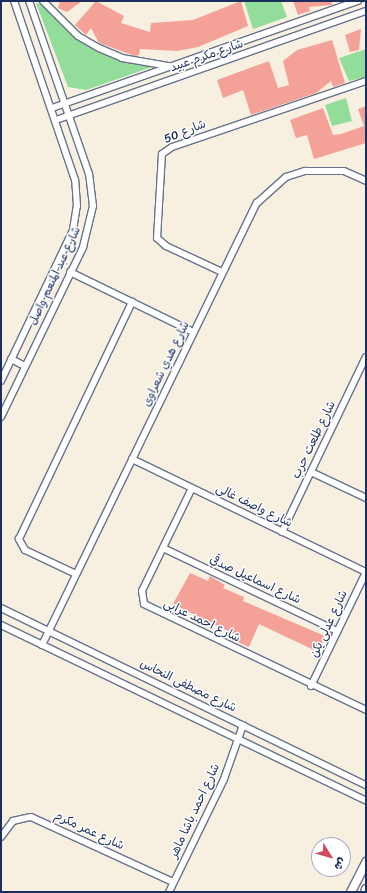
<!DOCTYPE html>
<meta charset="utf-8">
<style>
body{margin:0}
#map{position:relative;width:367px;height:893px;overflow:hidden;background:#f7efe0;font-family:Sriracha,"Playpen Sans Arabic",sans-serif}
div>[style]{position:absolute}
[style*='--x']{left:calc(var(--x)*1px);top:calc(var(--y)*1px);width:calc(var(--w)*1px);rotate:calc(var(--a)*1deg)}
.green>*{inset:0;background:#92dd99}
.building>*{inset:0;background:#f4a197}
.roads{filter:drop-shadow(1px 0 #68728c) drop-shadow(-1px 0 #68728c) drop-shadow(0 1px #68728c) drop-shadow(0 -1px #68728c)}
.minor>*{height:6px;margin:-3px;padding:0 3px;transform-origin:3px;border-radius:3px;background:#fff}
.tertiary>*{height:8px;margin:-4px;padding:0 4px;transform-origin:4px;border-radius:4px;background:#fff}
span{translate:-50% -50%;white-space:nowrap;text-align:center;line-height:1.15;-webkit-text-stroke:3px #fff;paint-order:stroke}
.street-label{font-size:12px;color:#1b2f5e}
.frame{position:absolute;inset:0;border:2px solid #1b2f5e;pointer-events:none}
.north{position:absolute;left:311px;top:837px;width:40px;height:40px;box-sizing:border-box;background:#fff;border:1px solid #a4acbf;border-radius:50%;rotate:127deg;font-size:11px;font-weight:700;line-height:16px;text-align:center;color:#1b2f5e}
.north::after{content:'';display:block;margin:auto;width:14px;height:18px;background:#d1495b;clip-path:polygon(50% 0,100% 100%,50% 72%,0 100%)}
</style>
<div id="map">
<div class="green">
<div style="clip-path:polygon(244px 1px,281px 1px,287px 17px,253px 29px)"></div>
<div style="clip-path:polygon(36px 3px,45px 6px,84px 43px,152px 67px,86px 90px,68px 87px)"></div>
<div style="clip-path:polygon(366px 49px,366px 77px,349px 81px,339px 58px)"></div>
<div style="clip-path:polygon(346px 98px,352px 121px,332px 126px,325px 105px)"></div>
</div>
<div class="building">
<div style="clip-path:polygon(60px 1px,82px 1px,67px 12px,58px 8px)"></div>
<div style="clip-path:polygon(96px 1px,124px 16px,121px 23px,150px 32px,151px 23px,193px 20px,241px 1px,248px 26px,198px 47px,177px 51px,140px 49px,139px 55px,135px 56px,99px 43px,91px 28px,86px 35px,75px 25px)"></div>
<div style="clip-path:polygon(293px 1px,332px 1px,332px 5px,309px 7px,310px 11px,298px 15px)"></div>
<div style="clip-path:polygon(361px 29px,359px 50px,350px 52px,345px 35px)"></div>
<div style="clip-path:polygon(332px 40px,345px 83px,333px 87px,331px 81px,316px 93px,251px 115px,243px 90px,223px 98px,217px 80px,269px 61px,278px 88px,289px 85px,283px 61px,297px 50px)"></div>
<div style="clip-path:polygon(366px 106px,366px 143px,314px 159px,307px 135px,296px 138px,290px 120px,323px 108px,333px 135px,341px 134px,364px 126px,358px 109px)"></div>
<div style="clip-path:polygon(190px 573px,208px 581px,210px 576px,225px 585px,223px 588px,244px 597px,243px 601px,325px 636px,318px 652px,259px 624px,249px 647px,231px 639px,234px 634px,173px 604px)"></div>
</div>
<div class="roads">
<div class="minor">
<div style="--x:43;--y:1;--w:49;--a:45"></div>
<div style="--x:78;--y:36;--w:24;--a:30"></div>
<div style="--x:99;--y:48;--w:25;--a:23"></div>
<div style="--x:122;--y:58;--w:48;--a:9.7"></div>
<div style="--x:52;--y:108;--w:324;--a:-19.3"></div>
<div style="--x:56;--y:120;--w:329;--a:-19.4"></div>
<div style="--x:70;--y:272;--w:137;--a:26"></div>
<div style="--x:222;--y:272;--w:62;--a:-155.1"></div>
<div style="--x:166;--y:246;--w:12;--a:-138"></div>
<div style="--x:157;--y:238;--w:84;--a:-86.6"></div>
<div style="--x:162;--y:154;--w:12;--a:-35"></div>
<div style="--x:172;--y:147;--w:205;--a:-18.8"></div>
<div style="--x:11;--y:359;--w:16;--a:27"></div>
<div style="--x:1;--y:381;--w:167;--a:-64.5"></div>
<div style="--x:73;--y:230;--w:24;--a:-81"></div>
<div style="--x:77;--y:206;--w:26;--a:-94"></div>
<div style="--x:75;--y:180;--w:189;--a:-108.8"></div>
<div style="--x:1;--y:417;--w:189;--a:-64.2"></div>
<div style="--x:83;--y:247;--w:42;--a:-76.3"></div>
<div style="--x:93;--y:206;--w:32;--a:-97"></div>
<div style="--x:89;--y:174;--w:183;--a:-109.1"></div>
<div style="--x:132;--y:459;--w:260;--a:25.8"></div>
<div style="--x:311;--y:472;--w:61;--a:25.3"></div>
<div style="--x:192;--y:488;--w:114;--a:115.9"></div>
<div style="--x:142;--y:591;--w:13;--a:81"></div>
<div style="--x:144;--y:604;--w:246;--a:25.5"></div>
<div style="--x:282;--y:532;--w:194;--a:-64.4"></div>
<div style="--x:163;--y:548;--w:193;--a:25.5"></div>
<div style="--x:76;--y:574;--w:56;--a:-154.8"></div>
<div style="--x:25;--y:550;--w:13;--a:-119"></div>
<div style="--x:19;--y:539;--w:263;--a:-64.5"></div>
<div style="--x:1;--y:608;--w:406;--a:25.9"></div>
<div style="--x:1;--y:625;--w:405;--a:25.7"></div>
<div style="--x:42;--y:645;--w:492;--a:-64.1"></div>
<div style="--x:257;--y:203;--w:39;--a:-42"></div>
<div style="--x:286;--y:177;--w:20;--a:-18"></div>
<div style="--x:305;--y:171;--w:39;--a:0"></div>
<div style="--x:344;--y:171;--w:24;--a:24"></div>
<div style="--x:311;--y:686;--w:127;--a:-64.2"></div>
<div style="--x:1;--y:837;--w:20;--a:-53"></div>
<div style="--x:13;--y:821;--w:18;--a:-13"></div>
<div style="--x:31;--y:817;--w:156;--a:24.6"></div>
<div style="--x:169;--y:892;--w:126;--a:-64"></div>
<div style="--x:224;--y:779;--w:57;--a:-70.6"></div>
</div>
<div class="tertiary">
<div style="--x:351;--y:892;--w:34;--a:-63"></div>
<div style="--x:365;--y:892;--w:3;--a:-72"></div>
</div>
</div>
<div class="street-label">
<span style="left:207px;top:56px;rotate:-19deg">شارع مكرم عبيد</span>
<span style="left:185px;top:132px;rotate:-22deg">شارع 50</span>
<span style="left:55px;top:276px;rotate:-65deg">شارع عبد المنعم واصل</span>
<span style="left:166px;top:364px;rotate:-64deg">شارع هدي شعراوى</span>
<span style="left:314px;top:440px;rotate:-64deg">شارع طلعت حرب</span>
<span style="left:254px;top:506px;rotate:26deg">شارع واصف غالى</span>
<span style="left:255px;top:580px;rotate:25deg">شارع اسماعيل صدقي</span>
<span style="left:202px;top:621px;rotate:26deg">شارع احمد عرابى</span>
<span style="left:329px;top:624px;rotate:-65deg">شارع عدلى يكن</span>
<span style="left:188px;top:686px;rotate:26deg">شارع مصطفى النحاس</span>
<span style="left:195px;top:811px;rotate:-65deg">شارع احمد باشا ماهر</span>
<span style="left:89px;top:831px;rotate:25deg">شارع عمر مكرم</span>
</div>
<div class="frame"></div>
<div class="north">ش</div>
</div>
